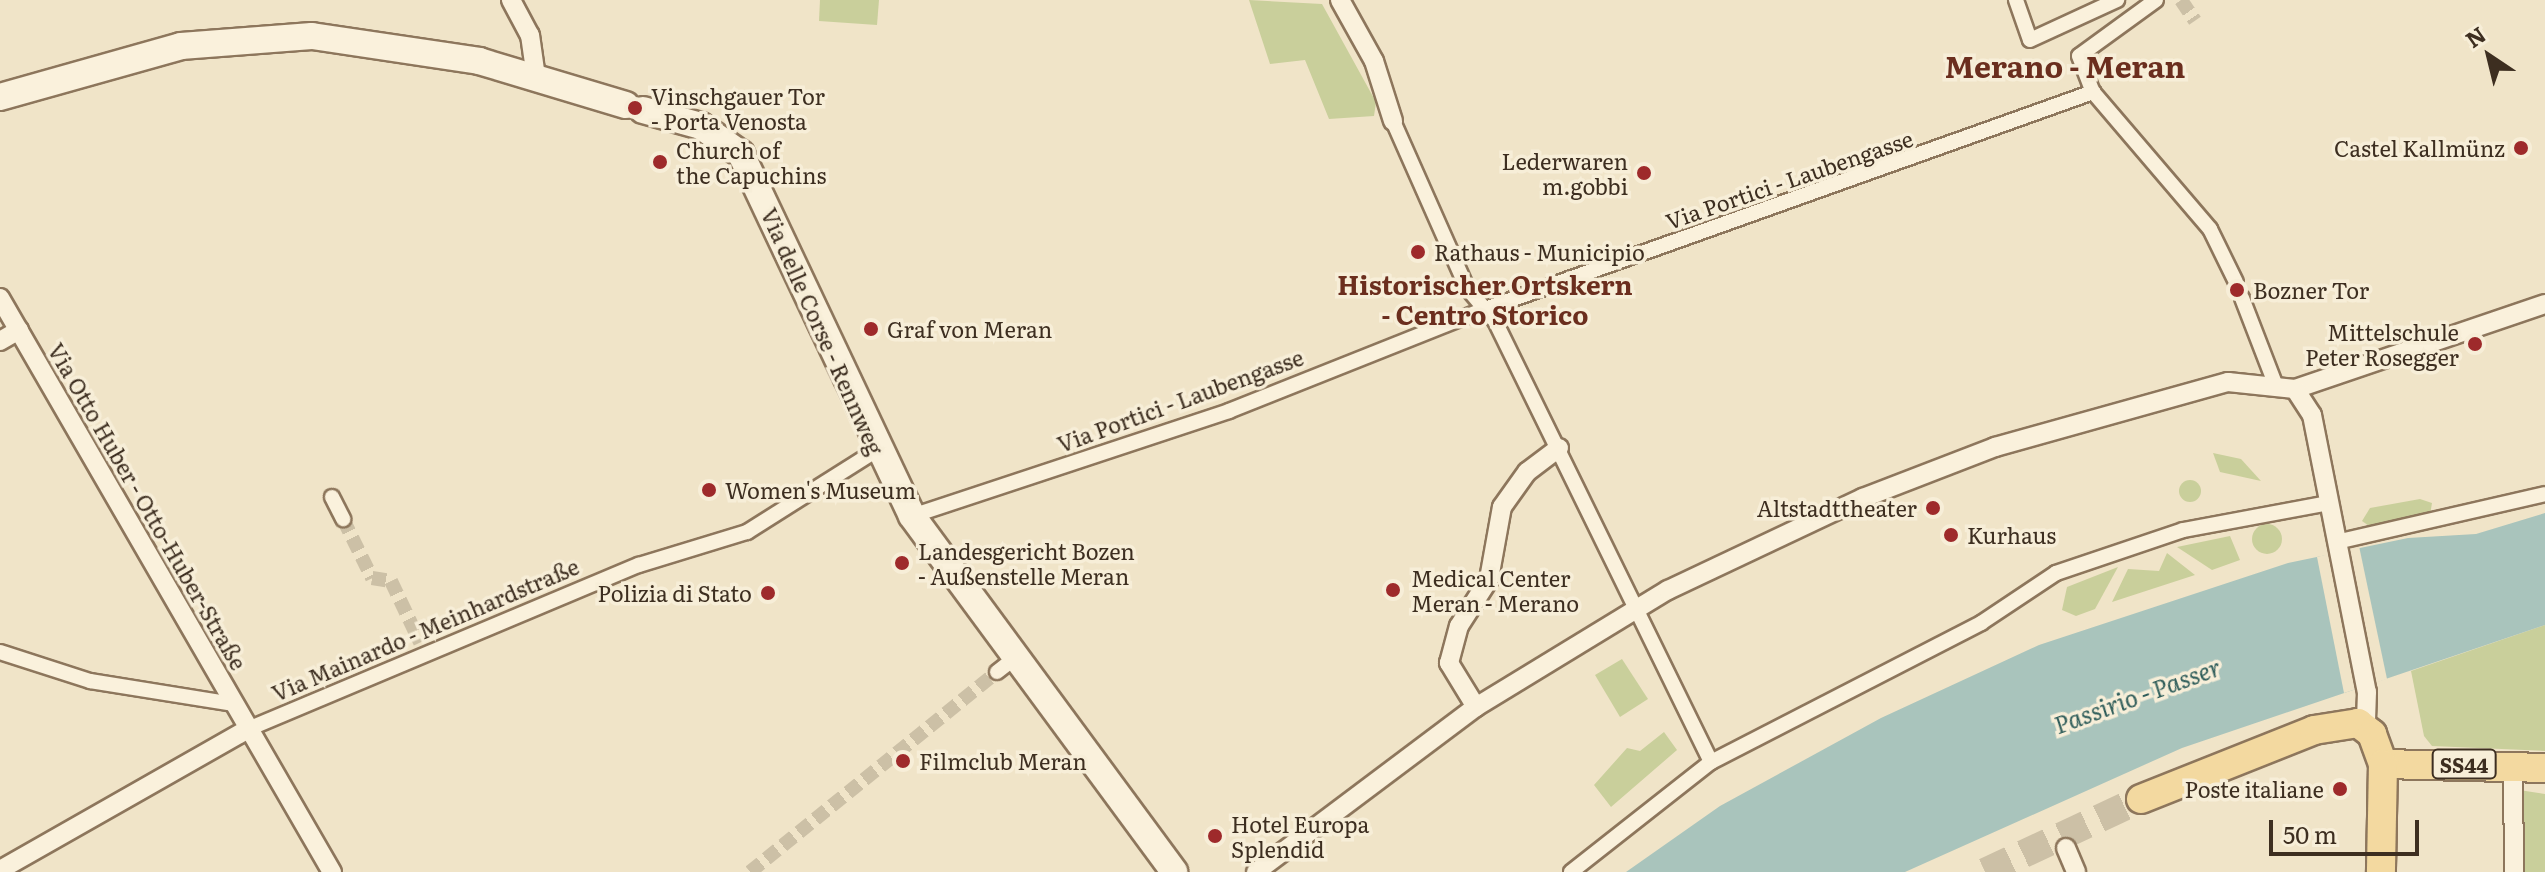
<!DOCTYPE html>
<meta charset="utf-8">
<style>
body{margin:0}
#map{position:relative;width:2545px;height:872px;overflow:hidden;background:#f0e4c8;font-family:Literata,serif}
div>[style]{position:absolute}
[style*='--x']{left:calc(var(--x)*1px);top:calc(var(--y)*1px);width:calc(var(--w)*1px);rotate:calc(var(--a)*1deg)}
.green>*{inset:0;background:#c9cf9b}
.round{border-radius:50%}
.water>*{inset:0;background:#a9c4bc}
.pier>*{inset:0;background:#f0e4c8}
.pedestrian-tunnel>*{height:14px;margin-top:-7px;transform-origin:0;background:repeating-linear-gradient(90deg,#ccc0a6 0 14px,transparent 0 21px)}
.primary-tunnel>*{height:28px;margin-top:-14px;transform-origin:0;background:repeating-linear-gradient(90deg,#ccc0a6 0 28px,transparent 0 42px)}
.roads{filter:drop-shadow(2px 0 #8d765c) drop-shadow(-2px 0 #8d765c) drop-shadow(0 2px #8d765c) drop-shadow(0 -2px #8d765c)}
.pedestrian>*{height:14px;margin:-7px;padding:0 7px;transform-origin:7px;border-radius:7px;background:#faf1dc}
.minor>*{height:18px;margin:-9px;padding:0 9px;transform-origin:9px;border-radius:9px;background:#faf1dc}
.secondary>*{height:26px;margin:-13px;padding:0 13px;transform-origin:13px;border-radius:13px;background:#faf1dc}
.primary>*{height:28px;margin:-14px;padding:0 14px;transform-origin:14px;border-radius:14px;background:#f3d9a0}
.dots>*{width:22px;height:22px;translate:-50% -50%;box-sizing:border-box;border:4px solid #f7eed8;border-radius:50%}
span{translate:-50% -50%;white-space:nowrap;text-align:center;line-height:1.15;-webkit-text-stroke:7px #f7eed8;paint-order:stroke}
.shield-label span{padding:2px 6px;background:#f7eed8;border:2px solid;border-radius:6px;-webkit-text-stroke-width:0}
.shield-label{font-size:20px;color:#3d2e20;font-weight:700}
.poi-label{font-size:22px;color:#3d2e20}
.left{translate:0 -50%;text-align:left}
.right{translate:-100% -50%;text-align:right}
.street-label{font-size:22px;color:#3d2e20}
.water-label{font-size:24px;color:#2f5d5a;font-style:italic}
.quarter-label{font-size:26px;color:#6b2e1e;font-weight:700}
.district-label{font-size:30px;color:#6b2e1e;font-weight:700}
.north{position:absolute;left:2449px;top:16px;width:80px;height:80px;-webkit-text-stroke:6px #f7eed8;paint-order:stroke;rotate:325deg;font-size:22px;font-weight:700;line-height:32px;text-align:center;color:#3d2e20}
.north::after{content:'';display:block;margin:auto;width:28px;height:36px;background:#3d2e20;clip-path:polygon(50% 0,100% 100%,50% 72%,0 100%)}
.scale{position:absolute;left:2269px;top:820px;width:150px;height:36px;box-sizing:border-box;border:4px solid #3d2e20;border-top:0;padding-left:10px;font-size:24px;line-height:28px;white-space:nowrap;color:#3d2e20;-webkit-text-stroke:6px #f7eed8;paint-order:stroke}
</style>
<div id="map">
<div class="green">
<div style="clip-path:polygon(820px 0,879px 0,877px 25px,819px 21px)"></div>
<div style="clip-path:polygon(1249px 0,1322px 4px,1376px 102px,1374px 116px,1329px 119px,1305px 60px,1270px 64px)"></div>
<div style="clip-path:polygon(2213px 453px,2241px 459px,2261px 481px,2220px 472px)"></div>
<div class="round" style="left:2179px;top:480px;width:22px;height:22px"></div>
<div style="clip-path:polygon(2420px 499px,2432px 503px,2430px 515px,2372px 528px,2362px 521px,2370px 508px)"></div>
<div class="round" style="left:2252px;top:524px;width:30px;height:30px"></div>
<div style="clip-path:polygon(2230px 536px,2240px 560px,2212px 570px,2177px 547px)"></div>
<div style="clip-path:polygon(2167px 553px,2195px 575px,2112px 602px,2128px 569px,2159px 571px)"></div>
<div style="clip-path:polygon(2118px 567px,2095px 609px,2076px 616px,2062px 610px,2067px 587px)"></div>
<div style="clip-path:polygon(2545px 625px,2545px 751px,2432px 746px,2424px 736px,2411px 671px)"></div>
<div style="clip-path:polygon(1622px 659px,1648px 699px,1620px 717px,1595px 675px)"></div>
<div style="clip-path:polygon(1664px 732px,1677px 750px,1611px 807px,1594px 785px,1627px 748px,1640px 751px)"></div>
<div style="clip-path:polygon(2519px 790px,2545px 794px,2545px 872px,2522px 872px)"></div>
</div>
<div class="water">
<div style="clip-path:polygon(2545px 513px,2545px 625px,2182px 748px,1905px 872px,1626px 872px,1720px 806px,1881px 718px,2039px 645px,2288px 563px,2408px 538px,2476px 534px)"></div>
</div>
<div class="pier">
<div style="clip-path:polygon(2359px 546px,2387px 679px,2344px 693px,2317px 557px)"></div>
</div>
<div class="pedestrian-tunnel">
<div style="--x:2181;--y:0;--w:25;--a:56"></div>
<div style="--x:343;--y:519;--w:66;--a:63.8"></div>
<div style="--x:372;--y:578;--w:19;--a:9"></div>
<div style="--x:391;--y:581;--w:68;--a:64.6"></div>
<div style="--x:750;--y:872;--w:318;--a:-39"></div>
</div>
<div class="primary-tunnel">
<div style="--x:1985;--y:872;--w:172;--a:-25.1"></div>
</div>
<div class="roads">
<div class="pedestrian">
<div style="--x:2016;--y:0;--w:42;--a:70.7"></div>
<div style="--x:2030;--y:40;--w:96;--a:-24.7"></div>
<div style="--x:2156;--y:0;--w:95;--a:144"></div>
<div style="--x:2079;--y:56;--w:39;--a:69"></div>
<div style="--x:2093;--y:92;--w:180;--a:49.5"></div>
<div style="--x:2210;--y:229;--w:59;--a:63.9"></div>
<div style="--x:1393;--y:121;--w:183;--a:66.1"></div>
<div style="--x:1467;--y:288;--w:43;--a:49.7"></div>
<div style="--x:1495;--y:321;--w:491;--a:63.9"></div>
<div style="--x:2242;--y:298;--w:89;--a:68.9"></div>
<div style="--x:332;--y:497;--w:25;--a:63"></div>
<div style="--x:912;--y:516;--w:334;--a:-18.3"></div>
<div style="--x:1229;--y:411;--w:276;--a:-21.7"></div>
<div style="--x:1485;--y:309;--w:646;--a:-19.64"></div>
<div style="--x:2336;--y:542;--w:214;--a:-12.9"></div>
<div style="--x:0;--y:652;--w:95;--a:17.9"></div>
<div style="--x:90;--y:681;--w:146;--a:9.1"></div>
<div style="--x:997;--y:672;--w:23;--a:-38"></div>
<div style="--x:248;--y:729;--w:424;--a:-22.8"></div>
<div style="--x:639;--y:565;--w:113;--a:-17"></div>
<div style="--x:747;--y:532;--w:151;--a:-32.3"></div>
<div style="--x:1571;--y:872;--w:178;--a:-38.2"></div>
<div style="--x:1711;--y:762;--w:304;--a:-27.2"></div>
<div style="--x:1981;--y:623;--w:90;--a:-33.7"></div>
<div style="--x:2056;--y:573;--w:134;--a:-18.7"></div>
<div style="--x:2183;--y:530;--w:148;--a:-10.5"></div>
</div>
<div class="minor">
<div style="--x:511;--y:0;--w:40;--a:62"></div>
<div style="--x:530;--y:35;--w:42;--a:81.9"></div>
<div style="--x:1340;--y:0;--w:70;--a:60.9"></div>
<div style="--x:1374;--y:61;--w:63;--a:72.4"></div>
<div style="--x:0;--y:298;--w:663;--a:59.96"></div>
<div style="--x:0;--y:341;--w:22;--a:-30"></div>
<div style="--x:2295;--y:389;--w:264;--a:-18.8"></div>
<div style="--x:1476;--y:707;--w:52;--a:-121.5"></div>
<div style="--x:1449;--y:663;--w:38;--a:-75"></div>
<div style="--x:1459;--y:626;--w:56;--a:-57.4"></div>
<div style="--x:1489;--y:579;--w:73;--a:-79.8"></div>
<div style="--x:1502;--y:507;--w:43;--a:-54.5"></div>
<div style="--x:1527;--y:472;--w:40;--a:-37"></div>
<div style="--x:2513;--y:765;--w:107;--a:89.5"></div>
<div style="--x:2066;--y:848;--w:26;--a:67"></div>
<div style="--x:0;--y:870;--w:285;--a:-29.6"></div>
<div style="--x:1256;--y:872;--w:275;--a:-36.9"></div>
<div style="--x:1476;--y:707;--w:225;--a:-31.4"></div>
<div style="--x:1668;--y:590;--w:216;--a:-25.3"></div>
<div style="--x:1863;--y:498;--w:142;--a:-21.1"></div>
<div style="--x:1995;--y:447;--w:242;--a:-15.6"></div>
<div style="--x:2228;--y:382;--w:67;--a:6"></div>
<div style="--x:2295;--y:389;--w:31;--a:57"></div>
<div style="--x:2312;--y:415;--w:282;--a:78.8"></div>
<div style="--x:2367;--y:692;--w:35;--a:92"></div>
</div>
<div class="secondary">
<div style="--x:0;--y:97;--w:188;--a:-15.7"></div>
<div style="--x:181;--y:46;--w:131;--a:-4.4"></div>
<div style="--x:312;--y:36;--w:169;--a:8.5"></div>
<div style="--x:479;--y:61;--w:153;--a:16.7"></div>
<div style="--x:643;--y:110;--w:60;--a:15.4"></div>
<div style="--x:701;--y:126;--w:49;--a:35"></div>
<div style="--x:741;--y:154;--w:400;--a:64.7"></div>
<div style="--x:912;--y:516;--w:442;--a:53.6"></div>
</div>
<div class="primary">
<div style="--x:2383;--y:764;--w:162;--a:1.4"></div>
<div style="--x:2141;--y:799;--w:186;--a:-21.7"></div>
<div style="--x:2314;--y:730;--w:45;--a:-9"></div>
<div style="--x:2358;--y:723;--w:18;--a:38"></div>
<div style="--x:2372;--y:734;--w:32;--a:70"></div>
<div style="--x:2383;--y:764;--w:108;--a:91.1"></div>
</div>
</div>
<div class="dots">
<div style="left:635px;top:108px;background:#9e2a2b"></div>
<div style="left:2521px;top:148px;background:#9e2a2b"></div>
<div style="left:660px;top:162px;background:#9e2a2b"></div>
<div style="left:1644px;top:173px;background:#9e2a2b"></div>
<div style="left:1418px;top:252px;background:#9e2a2b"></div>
<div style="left:2237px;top:290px;background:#9e2a2b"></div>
<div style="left:871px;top:329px;background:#9e2a2b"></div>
<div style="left:2475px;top:344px;background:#9e2a2b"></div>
<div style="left:709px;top:490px;background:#9e2a2b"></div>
<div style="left:1933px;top:508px;background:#9e2a2b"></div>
<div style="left:1951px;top:535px;background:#9e2a2b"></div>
<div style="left:902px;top:563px;background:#9e2a2b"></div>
<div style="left:1393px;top:590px;background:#9e2a2b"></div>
<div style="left:768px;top:593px;background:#9e2a2b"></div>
<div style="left:903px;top:761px;background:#9e2a2b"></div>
<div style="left:2340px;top:789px;background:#9e2a2b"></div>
<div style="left:1215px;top:836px;background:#9e2a2b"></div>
</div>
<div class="shield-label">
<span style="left:2464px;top:764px">SS44</span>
</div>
<div class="poi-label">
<span class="left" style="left:651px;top:108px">Vinschgauer Tor<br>- Porta Venosta</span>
<span class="right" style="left:2505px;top:148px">Castel Kallmünz</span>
<span class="left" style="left:676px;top:162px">Church of<br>the Capuchins</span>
<span class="right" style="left:1628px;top:173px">Lederwaren<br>m.gobbi</span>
<span class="left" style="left:1434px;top:252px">Rathaus - Municipio</span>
<span class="left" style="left:2253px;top:290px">Bozner Tor</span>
<span class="left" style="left:887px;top:329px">Graf von Meran</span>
<span class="right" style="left:2459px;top:344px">Mittelschule<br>Peter Rosegger</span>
<span class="left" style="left:725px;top:490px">Women's Museum</span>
<span class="right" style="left:1917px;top:508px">Altstadttheater</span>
<span class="left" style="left:1967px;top:535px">Kurhaus</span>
<span class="left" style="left:918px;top:563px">Landesgericht Bozen<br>- Außenstelle Meran</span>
<span class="left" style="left:1411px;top:590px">Medical Center<br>Meran - Merano</span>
<span class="right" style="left:752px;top:593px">Polizia di Stato</span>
<span class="left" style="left:919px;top:761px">Filmclub Meran</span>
<span class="right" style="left:2324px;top:789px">Poste italiane</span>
<span class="left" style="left:1231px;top:836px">Hotel Europa<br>Splendid</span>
</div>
<div class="street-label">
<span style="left:1789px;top:179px;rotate:-19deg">Via Portici - Laubengasse</span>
<span style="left:823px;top:331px;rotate:66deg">Via delle Corse - Rennweg</span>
<span style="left:1180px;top:400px;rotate:-20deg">Via Portici - Laubengasse</span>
<span style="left:148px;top:506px;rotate:60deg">Via Otto Huber - Otto-Huber-Straße</span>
<span style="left:425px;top:629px;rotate:-23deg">Via Mainardo - Meinhardstraße</span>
</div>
<div class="water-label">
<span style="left:2137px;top:695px;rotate:-20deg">Passirio - Passer</span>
</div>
<div class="quarter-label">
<span style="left:1485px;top:299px">Historischer Ortskern<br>- Centro Storico</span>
</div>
<div class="district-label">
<span style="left:2065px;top:65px">Merano - Meran</span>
</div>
<div class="north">N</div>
<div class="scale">50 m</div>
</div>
